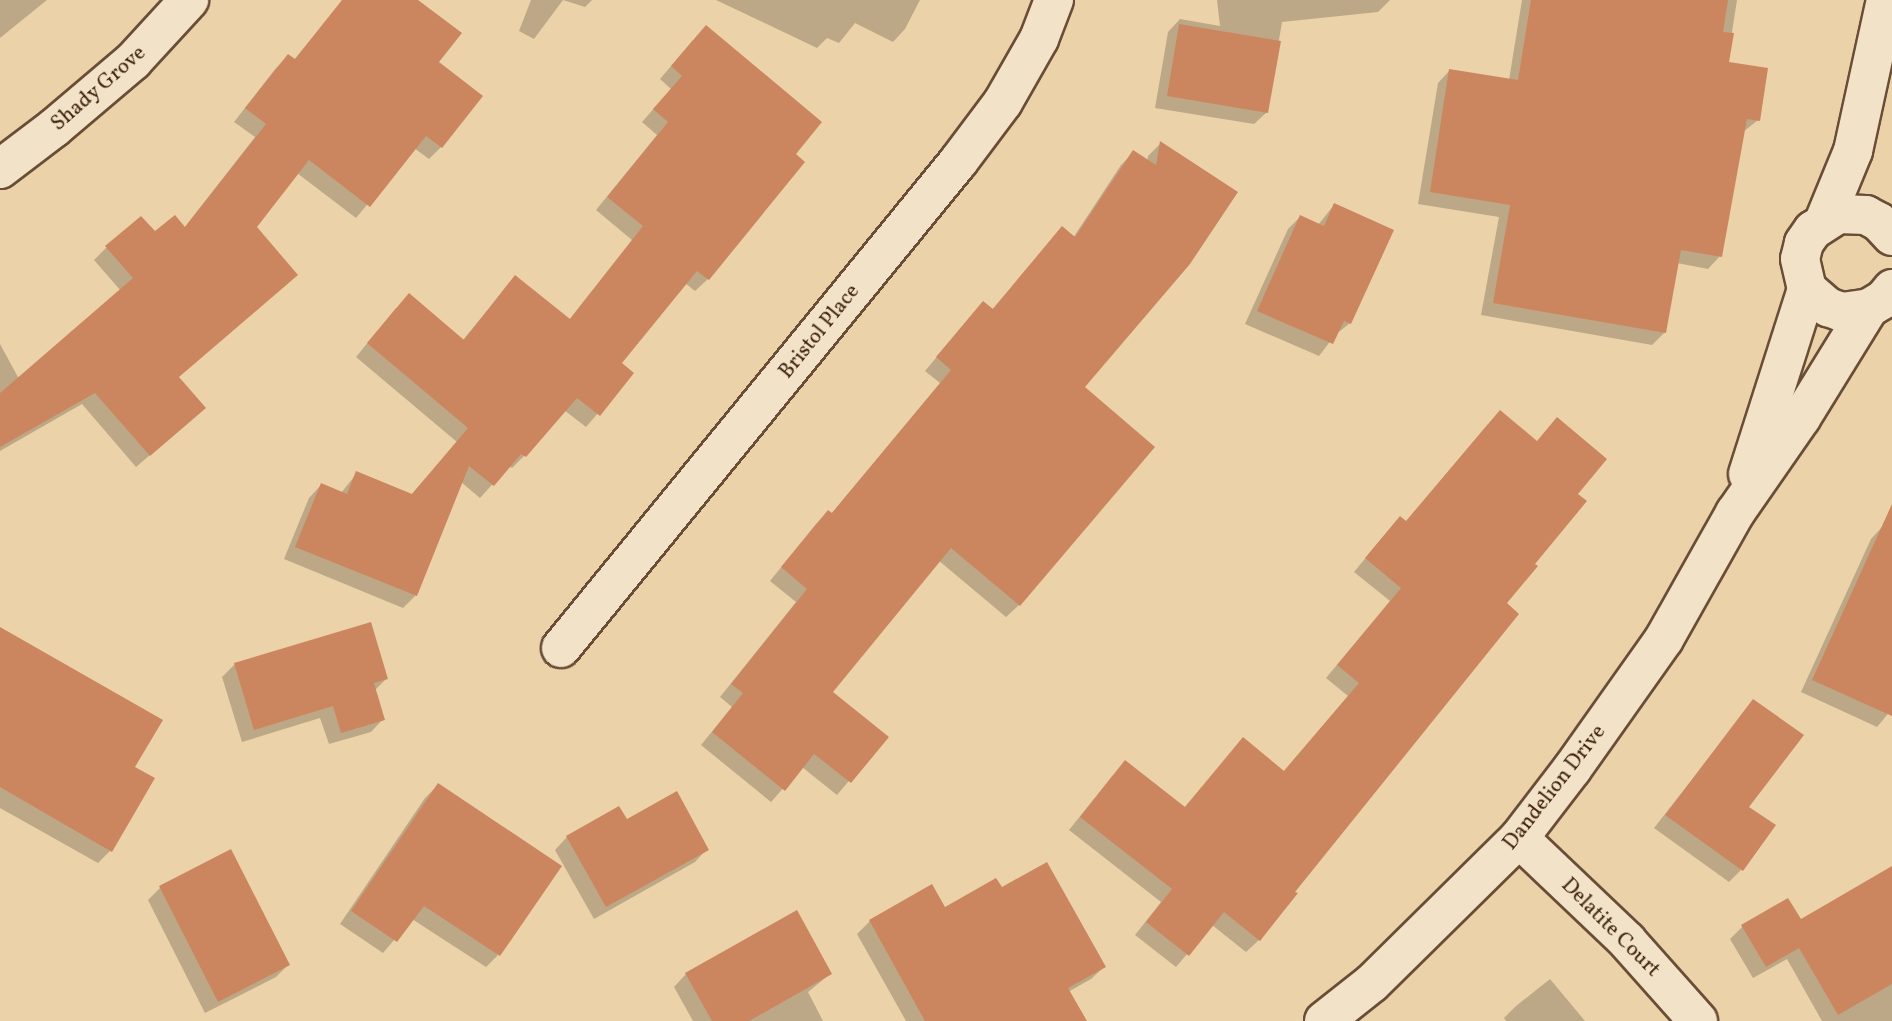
<!DOCTYPE html>
<style>
body{margin:0}
#map{position:relative;width:1892px;height:1021px;overflow:hidden;background:#ebd2a9;font-family:Vollkorn,serif}
div>[style]{position:absolute}
[style*='--x']{left:calc(var(--x)*1px);top:calc(var(--y)*1px);width:calc(var(--w)*1px);rotate:calc(var(--a)*1deg)}
.shadow>*{inset:0;background:#0003}
.building>*{inset:0;background:#cc865f}
.roads{filter:drop-shadow(2px 0 #694d36) drop-shadow(-2px 0 #694d36) drop-shadow(0 2px #694d36) drop-shadow(0 -2px #694d36)}
.minor>*{height:38px;margin:-19px;padding:0 19px;transform-origin:19px;border-radius:19px;background:#f2e2c7}
span{translate:-50% -50%;white-space:nowrap;text-align:center;line-height:1.15;-webkit-text-stroke:6px #f2e2c7;paint-order:stroke}
.street-label{font-size:21px;color:#3e210f}
</style>
<div id="map">
<div class="shadow">
<div style="clip-path:polygon(0 0,47px 0,0 38px)"></div>
<div style="clip-path:polygon(344px 0,416px 0,437px 63px,441px 147px,429px 159px,414px 148px,356px 218px,297px 173px,254px 227px,177px 378px,191px 420px,136px 467px,82px 404px,0 451px,0 344px,19px 379px,121px 291px,94px 260px,106px 248px,184px 228px,255px 137px,234px 122px,276px 68px,288px 56px,294px 60px)"></div>
<div style="clip-path:polygon(531px 0,592px 0,585px 7px,563px 0,534px 39px,519px 31px)"></div>
<div style="clip-path:polygon(716px 0,920px 0,905px 29px,893px 42px,855px 23px,839px 43px,827px 38px,817px 48px)"></div>
<div style="clip-path:polygon(1217px 0,1390px 0,1378px 12px,1282px 22px,1267px 112px,1254px 124px,1155px 108px,1168px 32px,1180px 19px,1220px 26px)"></div>
<div style="clip-path:polygon(1522px 0,1737px 0,1727px 64px,1758px 120px,1743px 132px,1720px 256px,1708px 269px,1677px 263px,1665px 332px,1652px 345px,1481px 315px,1499px 217px,1418px 204px,1438px 83px,1450px 70px,1509px 80px)"></div>
<div style="clip-path:polygon(693px 40px,793px 155px,708px 279px,695px 291px,685px 283px,620px 364px,632px 374px,586px 427px,564px 410px,524px 456px,512px 468px,509px 466px,480px 498px,461px 482px,416px 595px,403px 608px,284px 559px,309px 498px,321px 485px,341px 493px,357px 473px,411px 495px,457px 442px,356px 357px,396px 308px,462px 341px,515px 277px,569px 320px,632px 240px,596px 210px,657px 135px,642px 122px,671px 89px,660px 79px)"></div>
<div style="clip-path:polygon(1160px 144px,1235px 192px,1082px 387px,1019px 605px,1006px 617px,938px 560px,830px 692px,886px 737px,837px 795px,802px 767px,771px 802px,701px 745px,732px 707px,720px 697px,796px 602px,770px 581px,816px 524px,828px 512px,831px 514px,940px 383px,925px 371px,971px 316px,991px 311px,1050px 241px,1073px 238px,1121px 165px,1134px 152px,1147px 161px,1148px 156px)"></div>
<div style="clip-path:polygon(1334px 205px,1350px 323px,1335px 335px,1319px 356px,1245px 324px,1288px 229px,1300px 217px,1318px 225px)"></div>
<div style="clip-path:polygon(1488px 424px,1576px 494px,1505px 604px,1259px 940px,1246px 952px,1212px 925px,1176px 967px,1135px 935px,1161px 902px,1069px 830px,1113px 775px,1184px 808px,1243px 739px,1283px 772px,1348px 696px,1326px 678px,1390px 601px,1354px 572px,1388px 531px,1405px 523px)"></div>
<div style="clip-path:polygon(1892px 510px,1892px 709px,1877px 727px,1801px 692px,1871px 539px,1883px 526px)"></div>
<div style="clip-path:polygon(0 630px,133px 767px,111px 850px,98px 863px,0 808px)"></div>
<div style="clip-path:polygon(235px 664px,386px 679px,375px 690px,383px 719px,371px 732px,329px 744px,320px 718px,242px 742px,222px 677px)"></div>
<div style="clip-path:polygon(1753px 702px,1742px 869px,1729px 882px,1654px 828px)"></div>
<div style="clip-path:polygon(438px 785px,498px 955px,486px 967px,412px 919px,383px 953px,340px 924px,425px 798px)"></div>
<div style="clip-path:polygon(626px 821px,707px 849px,695px 862px,594px 919px,555px 850px,567px 837px)"></div>
<div style="clip-path:polygon(1892px 868px,1892px 1021px,1822px 1021px,1787px 959px,1753px 978px,1730px 939px,1743px 926px,1800px 922px)"></div>
<div style="clip-path:polygon(931px 887px,944px 909px,1001px 890px,1104px 967px,1091px 979px,1068px 992px,1084px 1021px,906px 1021px,857px 934px,870px 921px)"></div>
<div style="clip-path:polygon(160px 888px,288px 965px,276px 977px,205px 1013px,148px 900px)"></div>
<div style="clip-path:polygon(686px 974px,830px 974px,808px 992px,823px 1021px,693px 1021px,674px 987px)"></div>
<div style="clip-path:polygon(1550px 979px,1585px 1021px,1506px 1021px,1504px 1018px,1516px 1006px)"></div>
</div>
<div class="building">
<div style="clip-path:polygon(342px 0,418px 0,462px 33px,439px 62px,483px 96px,442px 148px,426px 136px,370px 207px,309px 160px,257px 227px,298px 275px,179px 377px,206px 408px,150px 456px,95px 393px,0 447px,0 393px,133px 278px,105px 246px,141px 216px,155px 231px,175px 215px,185px 227px,266px 124px,245px 108px,288px 54px,295px 59px)"></div>
<div style="clip-path:polygon(1531px 0,1728px 0,1723px 32px,1734px 33px,1729px 62px,1768px 68px,1760px 121px,1747px 119px,1722px 257px,1681px 250px,1666px 333px,1493px 303px,1510px 205px,1430px 192px,1449px 69px,1518px 80px)"></div>
<div style="clip-path:polygon(1179px 24px,1281px 41px,1268px 113px,1167px 96px)"></div>
<div style="clip-path:polygon(706px 25px,822px 122px,796px 154px,805px 162px,709px 280px,697px 271px,622px 363px,634px 373px,600px 416px,577px 398px,526px 457px,521px 454px,494px 486px,469px 466px,417px 596px,295px 547px,321px 483px,347px 494px,356px 471px,412px 494px,468px 428px,367px 343px,409px 293px,464px 340px,515px 275px,570px 319px,643px 226px,607px 197px,668px 122px,653px 109px,682px 76px,671px 66px)"></div>
<div style="clip-path:polygon(1160px 141px,1238px 192px,1190px 264px,1085px 387px,1155px 447px,1020px 606px,951px 548px,833px 692px,889px 737px,851px 783px,814px 754px,785px 791px,712px 732px,743px 693px,731px 684px,807px 589px,781px 567px,828px 510px,832px 513px,951px 370px,936px 357px,983px 301px,993px 309px,1062px 226px,1075px 237px,1133px 150px,1156px 165px)"></div>
<div style="clip-path:polygon(1334px 203px,1394px 230px,1351px 324px,1344px 321px,1333px 344px,1257px 311px,1300px 215px,1324px 226px)"></div>
<div style="clip-path:polygon(1500px 410px,1537px 441px,1557px 417px,1607px 459px,1578px 494px,1587px 501px,1535px 564px,1538px 566px,1507px 603px,1519px 614px,1295px 892px,1298px 893px,1260px 941px,1224px 912px,1189px 956px,1146px 922px,1172px 889px,1080px 817px,1125px 760px,1185px 807px,1243px 737px,1284px 771px,1359px 683px,1337px 665px,1401px 588px,1365px 558px,1400px 516px,1406px 521px)"></div>
<div style="clip-path:polygon(1892px 504px,1892px 716px,1812px 680px)"></div>
<div style="clip-path:polygon(371px 622px,388px 679px,374px 683px,385px 720px,341px 733px,333px 706px,254px 730px,234px 663px)"></div>
<div style="clip-path:polygon(0 627px,163px 720px,135px 767px,155px 778px,112px 852px,0 787px)"></div>
<div style="clip-path:polygon(1753px 699px,1804px 735px,1749px 807px,1776px 825px,1743px 871px,1665px 815px)"></div>
<div style="clip-path:polygon(438px 783px,562px 866px,500px 956px,424px 906px,397px 942px,351px 911px)"></div>
<div style="clip-path:polygon(677px 791px,709px 850px,606px 907px,566px 836px,619px 806px,627px 819px)"></div>
<div style="clip-path:polygon(231px 849px,290px 965px,218px 1002px,159px 886px)"></div>
<div style="clip-path:polygon(1047px 862px,1106px 967px,1068px 988px,1087px 1021px,925px 1021px,869px 920px,932px 884px,945px 907px,996px 878px,1002px 887px)"></div>
<div style="clip-path:polygon(1892px 866px,1892px 984px,1838px 1015px,1799px 948px,1766px 967px,1741px 925px,1788px 898px,1801px 919px)"></div>
<div style="clip-path:polygon(797px 910px,832px 974px,749px 1021px,712px 1021px,685px 973px)"></div>
</div>
<div class="roads">
<div class="minor">
<div style="--x:0;--y:169;--w:68;--a:-37.2"></div>
<div style="--x:54;--y:128;--w:104;--a:-40.3"></div>
<div style="--x:133;--y:61;--w:83;--a:-47.4"></div>
<div style="--x:1825;--y:219;--w:74;--a:-67.6"></div>
<div style="--x:1853;--y:151;--w:155;--a:-77.7"></div>
<div style="--x:1892;--y:236;--w:19;--a:-133"></div>
<div style="--x:1879;--y:222;--w:15;--a:-152"></div>
<div style="--x:1866;--y:215;--w:28;--a:-178"></div>
<div style="--x:1838;--y:214;--w:30;--a:147"></div>
<div style="--x:1813;--y:230;--w:16;--a:125"></div>
<div style="--x:1804;--y:243;--w:16;--a:104"></div>
<div style="--x:1800;--y:259;--w:31;--a:77"></div>
<div style="--x:1807;--y:289;--w:28;--a:41"></div>
<div style="--x:1828;--y:307;--w:15;--a:20"></div>
<div style="--x:1842;--y:312;--w:27;--a:-8"></div>
<div style="--x:1869;--y:308;--w:17;--a:-31"></div>
<div style="--x:1884;--y:299;--w:13;--a:-51"></div>
<div style="--x:1748;--y:474;--w:194;--a:-72.3"></div>
<div style="--x:561;--y:648;--w:628;--a:-50.76"></div>
<div style="--x:958;--y:162;--w:75;--a:-53.1"></div>
<div style="--x:1003;--y:102;--w:73;--a:-60.3"></div>
<div style="--x:1039;--y:39;--w:42;--a:-69"></div>
<div style="--x:1519;--y:838;--w:149;--a:43.6"></div>
<div style="--x:1627;--y:941;--w:107;--a:48.4"></div>
<div style="--x:1324;--y:1021;--w:61;--a:-38.4"></div>
<div style="--x:1372;--y:983;--w:206;--a:-44.6"></div>
<div style="--x:1519;--y:838;--w:87;--a:-52.5"></div>
<div style="--x:1572;--y:769;--w:159;--a:-54.7"></div>
<div style="--x:1664;--y:639;--w:145;--a:-60.6"></div>
<div style="--x:1735;--y:513;--w:116;--a:-55.2"></div>
<div style="--x:1801;--y:418;--w:129;--a:-58.3"></div>
</div>
</div>
<div class="street-label">
<span style="left:99px;top:89px;rotate:-41deg">Shady Grove</span>
<span style="left:820px;top:332px;rotate:-51deg">Bristol Place</span>
<span style="left:1555px;top:788px;rotate:-52deg">Dandelion Drive</span>
<span style="left:1610px;top:928px;rotate:45deg">Delatite Court</span>
</div>
</div>
